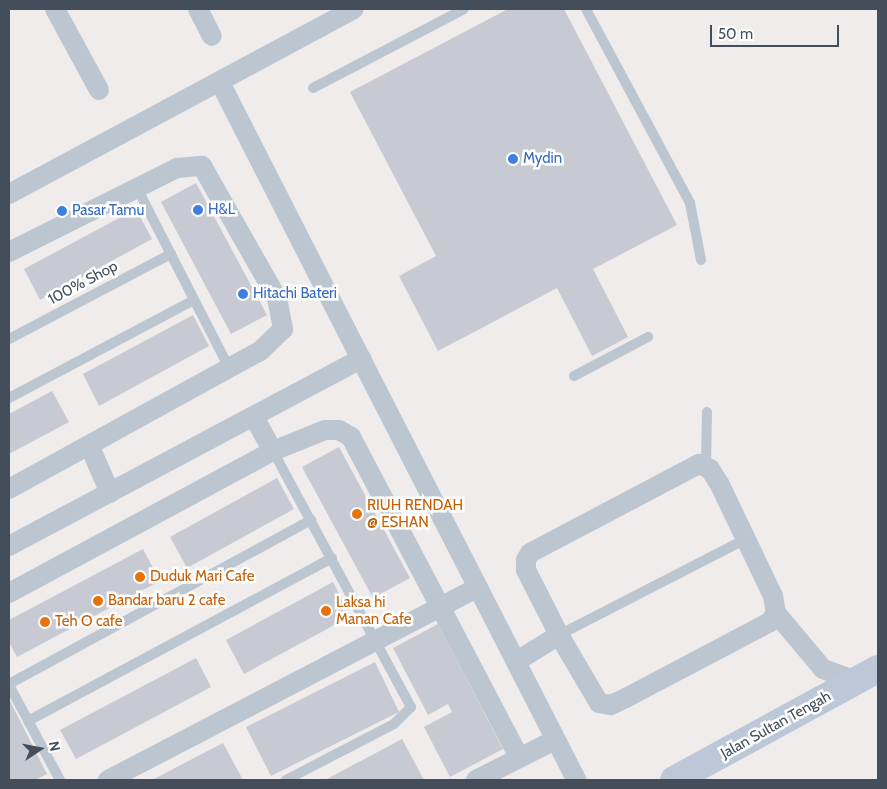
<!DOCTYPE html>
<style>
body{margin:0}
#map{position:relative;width:887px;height:789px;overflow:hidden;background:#efeceb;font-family:Cabin,sans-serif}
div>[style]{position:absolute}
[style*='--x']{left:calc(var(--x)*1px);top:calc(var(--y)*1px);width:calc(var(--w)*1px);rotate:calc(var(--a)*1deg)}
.building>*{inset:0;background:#c7cad2}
.service>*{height:10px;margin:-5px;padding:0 5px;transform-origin:5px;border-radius:5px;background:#bbc6d0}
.minor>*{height:20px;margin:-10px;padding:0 10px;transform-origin:10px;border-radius:10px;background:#bbc6d0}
.secondary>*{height:28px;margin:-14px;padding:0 14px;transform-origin:14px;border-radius:14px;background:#bcc8d7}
.dots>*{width:14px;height:14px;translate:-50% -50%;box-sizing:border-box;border:2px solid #fff;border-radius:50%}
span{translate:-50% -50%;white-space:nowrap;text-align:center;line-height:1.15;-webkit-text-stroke:5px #fff;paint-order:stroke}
.shop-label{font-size:15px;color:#366cbe}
.left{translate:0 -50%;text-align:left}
.street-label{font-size:15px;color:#434e5a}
.food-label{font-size:15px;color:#c56008}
.frame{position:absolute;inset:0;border:10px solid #434e5a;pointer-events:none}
.north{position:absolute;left:15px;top:724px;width:50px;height:50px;-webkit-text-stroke:4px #fff;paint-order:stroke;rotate:79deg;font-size:14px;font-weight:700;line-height:20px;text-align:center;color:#434e5a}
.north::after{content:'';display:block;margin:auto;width:18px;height:22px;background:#434e5a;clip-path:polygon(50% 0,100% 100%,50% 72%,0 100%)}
.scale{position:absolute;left:710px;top:25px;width:129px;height:22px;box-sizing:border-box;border:2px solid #434e5a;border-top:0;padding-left:6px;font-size:15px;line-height:18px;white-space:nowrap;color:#434e5a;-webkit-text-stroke:4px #fff;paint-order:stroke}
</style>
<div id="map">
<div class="building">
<div style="clip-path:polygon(508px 9px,564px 9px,677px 225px,593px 269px,628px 337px,592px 356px,557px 288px,438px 351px,399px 276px,436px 256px,350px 92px)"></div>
<div style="clip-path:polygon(196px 183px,267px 315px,231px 334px,161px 202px)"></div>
<div style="clip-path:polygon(136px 209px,152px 239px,40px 300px,24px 269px)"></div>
<div style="clip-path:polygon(193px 315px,209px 346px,99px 406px,83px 374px)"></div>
<div style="clip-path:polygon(52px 391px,69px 422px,9px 454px,9px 414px)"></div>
<div style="clip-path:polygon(339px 447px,410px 578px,373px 598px,302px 467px)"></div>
<div style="clip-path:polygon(277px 478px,294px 509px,187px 568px,170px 537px)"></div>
<div style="clip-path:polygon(143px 549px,160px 581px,17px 657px,9px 642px,9px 620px)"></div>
<div style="clip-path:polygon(333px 582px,351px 616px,244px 674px,226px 640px)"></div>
<div style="clip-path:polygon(438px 624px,503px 749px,450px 777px,424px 727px,452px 712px,448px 704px,428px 715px,393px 648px)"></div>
<div style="clip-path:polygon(196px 658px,211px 687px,76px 759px,60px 730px)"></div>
<div style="clip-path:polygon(375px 662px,399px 712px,271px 776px,246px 727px)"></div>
<div style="clip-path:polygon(9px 699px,47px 774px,35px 780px,9px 780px)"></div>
<div style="clip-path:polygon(402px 739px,424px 780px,325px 780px)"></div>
<div style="clip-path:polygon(223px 743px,243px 780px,152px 780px)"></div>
</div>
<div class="service">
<div style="--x:586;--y:9;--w:220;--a:61.8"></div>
<div style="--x:690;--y:203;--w:58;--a:79.1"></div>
<div style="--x:313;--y:88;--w:170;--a:-27.6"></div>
<div style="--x:137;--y:188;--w:202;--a:62.9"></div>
<div style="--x:9;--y:339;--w:183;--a:-27.7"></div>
<div style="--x:574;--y:376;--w:84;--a:-27.8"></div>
<div style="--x:9;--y:398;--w:209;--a:-27.9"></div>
<div style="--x:273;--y:451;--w:291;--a:61.7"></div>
<div style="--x:411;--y:707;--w:24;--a:135"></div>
<div style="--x:394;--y:724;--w:122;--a:152.6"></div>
<div style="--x:706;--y:467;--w:55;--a:-89"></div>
<div style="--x:559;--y:635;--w:210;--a:-27.2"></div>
<div style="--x:9;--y:684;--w:344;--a:-28.5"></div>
<div style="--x:9;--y:685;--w:108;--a:61.8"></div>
<div style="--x:28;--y:721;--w:345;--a:-28.2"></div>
</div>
<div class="minor">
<div style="--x:55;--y:9;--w:92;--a:61.5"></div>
<div style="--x:198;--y:9;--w:30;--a:63"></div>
<div style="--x:9;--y:194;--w:391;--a:-28.2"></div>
<div style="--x:9;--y:252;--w:188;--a:-26.6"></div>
<div style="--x:177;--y:168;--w:25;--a:-5"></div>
<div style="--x:202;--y:166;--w:152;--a:60.4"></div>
<div style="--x:277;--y:298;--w:32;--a:79"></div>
<div style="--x:283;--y:329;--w:32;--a:136"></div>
<div style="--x:260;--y:351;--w:286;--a:151.2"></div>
<div style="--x:361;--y:359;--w:473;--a:62.9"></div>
<div style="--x:254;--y:417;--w:39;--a:61"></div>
<div style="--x:90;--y:447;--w:50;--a:66.5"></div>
<div style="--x:699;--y:464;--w:12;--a:24"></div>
<div style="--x:710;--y:469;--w:19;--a:58"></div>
<div style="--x:720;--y:485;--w:123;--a:64.5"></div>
<div style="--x:773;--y:596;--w:17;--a:80"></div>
<div style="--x:776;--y:613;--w:11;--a:124"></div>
<div style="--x:770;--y:622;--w:163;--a:152.2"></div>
<div style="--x:626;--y:698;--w:17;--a:155"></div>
<div style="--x:611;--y:705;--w:12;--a:-171"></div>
<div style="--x:599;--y:703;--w:79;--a:-120.5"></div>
<div style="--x:559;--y:635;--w:73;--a:-116.9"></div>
<div style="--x:526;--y:570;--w:10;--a:-90"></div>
<div style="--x:526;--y:560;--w:8;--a:-60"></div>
<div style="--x:530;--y:553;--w:191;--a:-27.8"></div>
<div style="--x:9;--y:546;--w:399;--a:-28"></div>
<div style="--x:361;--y:359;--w:311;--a:-117"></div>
<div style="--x:9;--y:593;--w:300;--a:-28.3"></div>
<div style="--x:273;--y:451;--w:56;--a:-22"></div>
<div style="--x:325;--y:430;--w:14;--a:0"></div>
<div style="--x:339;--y:430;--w:14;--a:30"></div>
<div style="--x:351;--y:437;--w:361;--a:62.3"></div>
<div style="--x:776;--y:613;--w:73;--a:50"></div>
<div style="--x:823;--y:669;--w:35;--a:20"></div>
<div style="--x:517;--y:661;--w:49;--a:-31.8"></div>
<div style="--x:108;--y:780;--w:417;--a:-27.5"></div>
<div style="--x:476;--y:780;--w:89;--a:-26.9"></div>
</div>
<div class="secondary">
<div style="--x:674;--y:780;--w:232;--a:-28.6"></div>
</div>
<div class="dots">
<div style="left:513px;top:159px;background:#3f7fe0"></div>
<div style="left:198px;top:210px;background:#3f7fe0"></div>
<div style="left:62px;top:211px;background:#3f7fe0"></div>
<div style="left:243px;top:294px;background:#3f7fe0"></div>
<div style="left:357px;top:514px;background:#e8710a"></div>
<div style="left:140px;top:577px;background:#e8710a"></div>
<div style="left:98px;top:601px;background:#e8710a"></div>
<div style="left:326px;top:611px;background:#e8710a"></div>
<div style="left:45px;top:622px;background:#e8710a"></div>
</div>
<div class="shop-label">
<span class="left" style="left:523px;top:159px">Mydin</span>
<span class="left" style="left:208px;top:210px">H&amp;L</span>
<span class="left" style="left:72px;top:211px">Pasar Tamu</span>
<span class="left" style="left:253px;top:294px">Hitachi Bateri</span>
</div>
<div class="street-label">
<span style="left:83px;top:283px;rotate:-28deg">100% Shop</span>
<span style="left:776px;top:725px;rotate:-29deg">Jalan Sultan Tengah</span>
</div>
<div class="food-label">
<span class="left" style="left:367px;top:514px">RIUH RENDAH<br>@ ESHAN</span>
<span class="left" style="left:150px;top:577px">Duduk Mari Cafe</span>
<span class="left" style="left:108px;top:601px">Bandar baru 2 cafe</span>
<span class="left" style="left:336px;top:611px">Laksa hi<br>Manan Cafe</span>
<span class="left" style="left:55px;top:622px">Teh O cafe</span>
</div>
<div class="frame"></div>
<div class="north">N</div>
<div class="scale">50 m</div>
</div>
